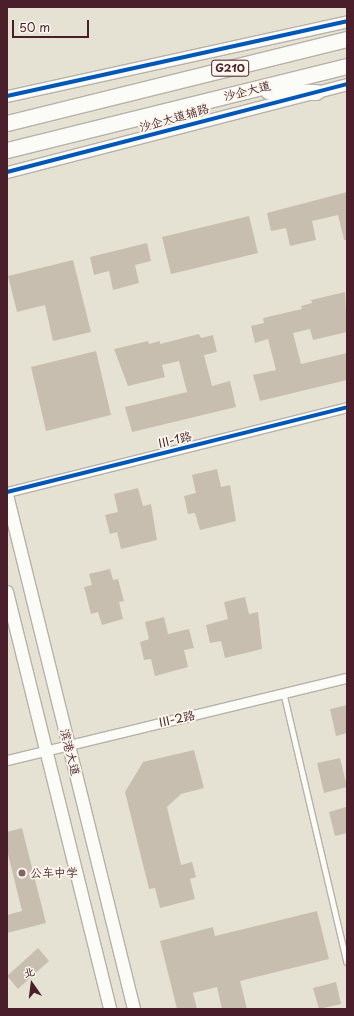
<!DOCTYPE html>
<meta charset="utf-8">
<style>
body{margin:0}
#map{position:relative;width:354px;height:1016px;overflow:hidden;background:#e5e2d3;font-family:"Playpen Sans","LXGW WenKai TC",sans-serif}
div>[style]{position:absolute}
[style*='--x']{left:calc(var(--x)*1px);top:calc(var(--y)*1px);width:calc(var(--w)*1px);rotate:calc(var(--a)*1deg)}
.building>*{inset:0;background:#c8beaf}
.roads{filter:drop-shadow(1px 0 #b7b1a9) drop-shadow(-1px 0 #b7b1a9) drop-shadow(0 1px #b7b1a9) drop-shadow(0 -1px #b7b1a9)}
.service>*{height:4.5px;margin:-2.25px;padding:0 2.25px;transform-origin:2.25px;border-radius:2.25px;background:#fbfbf8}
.minor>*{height:9px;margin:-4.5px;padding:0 4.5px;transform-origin:4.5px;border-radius:4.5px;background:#fbfbf8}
.tertiary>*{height:11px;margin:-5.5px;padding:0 5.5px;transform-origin:5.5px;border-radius:5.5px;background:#fbfbf8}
.secondary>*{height:12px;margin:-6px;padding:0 6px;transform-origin:6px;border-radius:6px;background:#fbfbf8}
.trunk>*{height:15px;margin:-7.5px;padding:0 7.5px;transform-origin:7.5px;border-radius:7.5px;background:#fbfbf8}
.cycleway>*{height:4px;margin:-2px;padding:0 2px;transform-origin:2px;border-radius:2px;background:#0057b8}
.dots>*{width:11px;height:11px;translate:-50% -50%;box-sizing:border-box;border:2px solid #fbf7ec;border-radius:50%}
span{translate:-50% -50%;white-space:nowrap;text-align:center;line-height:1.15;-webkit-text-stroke:3.5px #fbf7ec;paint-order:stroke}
.shield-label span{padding:1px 3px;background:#fbf7ec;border:1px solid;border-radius:3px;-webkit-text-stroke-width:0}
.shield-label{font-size:11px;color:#4a1f2b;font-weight:700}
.street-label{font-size:12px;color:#4a1f2b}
.poi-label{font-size:12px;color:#4a1f2b}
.left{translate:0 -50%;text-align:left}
.frame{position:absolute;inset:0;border:8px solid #4a1f2b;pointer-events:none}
.north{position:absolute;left:12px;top:964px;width:40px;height:40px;-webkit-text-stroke:3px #fbf7ec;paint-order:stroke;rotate:346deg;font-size:11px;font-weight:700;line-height:16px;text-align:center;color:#4a1f2b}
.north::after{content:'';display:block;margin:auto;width:14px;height:18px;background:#4a1f2b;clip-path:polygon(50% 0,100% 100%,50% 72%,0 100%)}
.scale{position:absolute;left:12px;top:20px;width:77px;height:18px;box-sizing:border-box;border:2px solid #4a1f2b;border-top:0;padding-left:5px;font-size:12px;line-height:14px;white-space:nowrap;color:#4a1f2b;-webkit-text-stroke:3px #fbf7ec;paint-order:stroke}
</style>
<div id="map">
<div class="building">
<div style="clip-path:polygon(347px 192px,347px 240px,344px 240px,338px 215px,312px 221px,316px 240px,290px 246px,286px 228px,271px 231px,267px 213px)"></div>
<div style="clip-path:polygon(249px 216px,258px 253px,171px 274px,162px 237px)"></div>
<div style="clip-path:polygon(147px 243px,151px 261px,135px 265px,139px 283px,113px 290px,109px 271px,94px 275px,90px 257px)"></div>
<div style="clip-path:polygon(73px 260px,91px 332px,53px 341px,45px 305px,17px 312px,8px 276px)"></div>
<div style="clip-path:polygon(345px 292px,347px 332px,313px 340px,310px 329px,293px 333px,301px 364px,347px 353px,347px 380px,260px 401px,253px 375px,276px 370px,268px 339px,255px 343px,251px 326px,264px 323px,263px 318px,302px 309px,301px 306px,312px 303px,311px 300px)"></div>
<div style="clip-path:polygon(199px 334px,201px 338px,213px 335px,217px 352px,204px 355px,212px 386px,230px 381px,236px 407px,132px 432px,125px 407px,187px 392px,179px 361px,162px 365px,165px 377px,128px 386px,114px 349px,148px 341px,149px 344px,160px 341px,160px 344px)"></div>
<div style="clip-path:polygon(96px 351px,111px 415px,46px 431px,31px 367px)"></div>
<div style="clip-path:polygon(217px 469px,221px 487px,230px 485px,236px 521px,200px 530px,195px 513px,188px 514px,184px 496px,196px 493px,192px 475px)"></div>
<div style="clip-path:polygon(138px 488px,143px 506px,151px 504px,157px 540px,121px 549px,117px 532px,110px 534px,105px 515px,118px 512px,114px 494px)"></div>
<div style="clip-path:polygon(110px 569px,113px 580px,118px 579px,124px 601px,119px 602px,123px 619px,102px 625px,98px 612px,91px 614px,84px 587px,92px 585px,89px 574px)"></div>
<div style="clip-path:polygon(245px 597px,249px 614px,258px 612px,262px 649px,225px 658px,221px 641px,210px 643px,206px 625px,228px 619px,224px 602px)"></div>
<div style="clip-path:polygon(164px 617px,168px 634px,189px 629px,194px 648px,184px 650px,188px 667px,155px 676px,151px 659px,144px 660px,140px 642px,149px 639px,145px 622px)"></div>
<div style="clip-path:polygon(347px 705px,347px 733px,336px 736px,330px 709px)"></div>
<div style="clip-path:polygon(194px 750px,204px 788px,181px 794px,167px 807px,181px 865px,192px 862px,196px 877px,190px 879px,195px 899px,160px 908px,155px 888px,149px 889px,125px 792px,143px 762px)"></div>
<div style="clip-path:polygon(340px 758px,347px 787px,324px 793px,317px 763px)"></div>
<div style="clip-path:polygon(346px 807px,347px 833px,335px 836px,329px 812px)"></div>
<div style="clip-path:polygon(22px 828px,46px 923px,7px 933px,7px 915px,22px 911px,7px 850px,7px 832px)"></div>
<div style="clip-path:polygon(317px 911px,329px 959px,240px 981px,247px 1009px,222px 1009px,217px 987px,193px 993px,197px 1009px,177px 1009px,160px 941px,213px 927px,215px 936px)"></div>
<div style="clip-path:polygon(38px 948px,49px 961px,18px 989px,7px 976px)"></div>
<div style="clip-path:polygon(336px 982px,341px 1004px,319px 1009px,313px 988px)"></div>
</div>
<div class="roads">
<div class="service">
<div style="--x:284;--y:694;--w:275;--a:76.8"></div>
</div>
<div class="minor">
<div style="--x:7;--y:492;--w:350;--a:-14"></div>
<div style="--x:7;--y:760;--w:350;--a:-13.6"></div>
</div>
<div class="tertiary">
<div style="--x:7;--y:96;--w:348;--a:-12.4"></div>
<div style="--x:7;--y:172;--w:351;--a:-14.5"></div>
</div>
<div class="secondary">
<div style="--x:7;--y:495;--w:529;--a:76.12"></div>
<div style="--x:7;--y:592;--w:430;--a:76.1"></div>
</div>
<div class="trunk">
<div style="--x:268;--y:91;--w:48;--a:1.2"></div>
<div style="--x:7;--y:123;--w:350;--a:-13.9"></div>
<div style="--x:7;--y:150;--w:350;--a:-13.9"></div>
</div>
</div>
<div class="cycleway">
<div style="--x:7;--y:96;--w:348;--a:-12.4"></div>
<div style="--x:7;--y:172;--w:351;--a:-14.5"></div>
<div style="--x:7;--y:492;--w:350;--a:-14"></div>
</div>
<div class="dots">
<div style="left:22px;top:873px;background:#806366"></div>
</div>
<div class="shield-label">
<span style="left:230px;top:68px">G210</span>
</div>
<div class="street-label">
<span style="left:247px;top:91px;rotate:-14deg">沙企大道</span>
<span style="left:174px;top:118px;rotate:-16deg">沙企大道辅路</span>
<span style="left:175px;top:440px;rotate:-14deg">III-1路</span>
<span style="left:177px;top:719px;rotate:-13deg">III-2路</span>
<span style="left:70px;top:752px;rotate:76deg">滨港大道</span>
</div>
<div class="poi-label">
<span class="left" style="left:30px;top:873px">公车中学</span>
</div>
<div class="frame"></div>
<div class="north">北</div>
<div class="scale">50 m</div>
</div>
